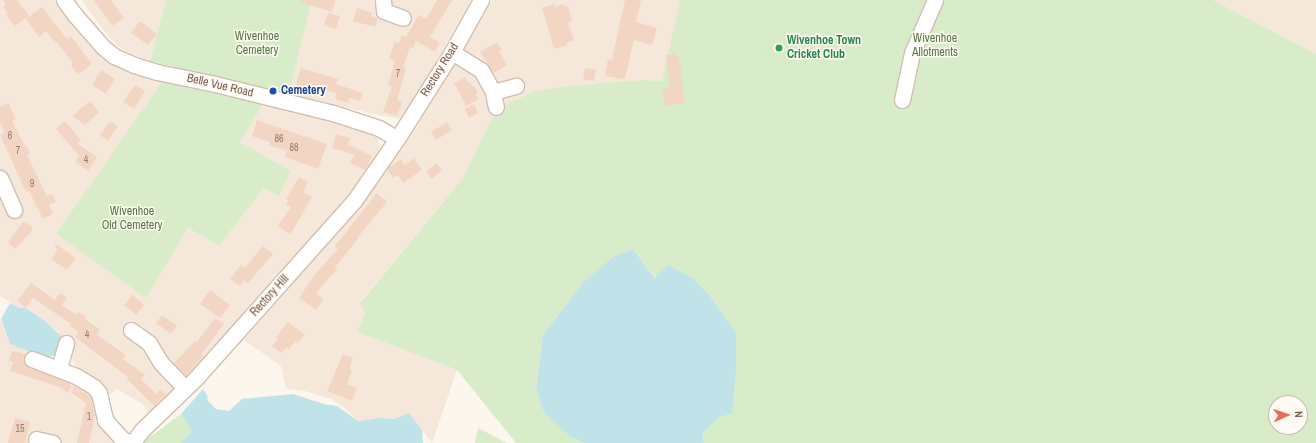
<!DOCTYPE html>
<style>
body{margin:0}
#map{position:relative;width:1316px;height:443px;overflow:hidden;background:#fdf6ec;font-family:"Archivo Narrow",sans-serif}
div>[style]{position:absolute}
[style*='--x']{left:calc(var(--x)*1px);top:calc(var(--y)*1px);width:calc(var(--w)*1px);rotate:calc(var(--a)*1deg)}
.residential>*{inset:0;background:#f5e8da}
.green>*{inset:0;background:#d8ecc9}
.water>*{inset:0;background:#bfe3e8}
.building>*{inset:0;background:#f3d5c3}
.roads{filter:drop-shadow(1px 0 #d1beb0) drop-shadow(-1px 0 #d1beb0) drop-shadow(0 1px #d1beb0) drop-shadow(0 -1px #d1beb0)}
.minor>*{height:15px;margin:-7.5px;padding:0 7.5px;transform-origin:7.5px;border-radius:7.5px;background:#fff}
.dots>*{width:11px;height:11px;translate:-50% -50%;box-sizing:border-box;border:2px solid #fffaf3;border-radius:50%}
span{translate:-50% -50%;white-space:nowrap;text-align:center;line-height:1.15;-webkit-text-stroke:3px #fffaf3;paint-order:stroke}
.number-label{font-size:10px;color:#987a6a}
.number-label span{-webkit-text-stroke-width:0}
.park-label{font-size:12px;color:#537a41}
.leisure-label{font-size:12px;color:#27864d;font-weight:700}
.left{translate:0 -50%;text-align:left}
.street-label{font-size:12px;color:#7a5c4d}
.transit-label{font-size:12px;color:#164399;font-weight:700}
.north{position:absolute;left:1268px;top:395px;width:40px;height:40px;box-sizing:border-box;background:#fffaf3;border:1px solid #cabbb1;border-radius:50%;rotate:87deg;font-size:11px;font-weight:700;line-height:16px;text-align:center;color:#7a5c4d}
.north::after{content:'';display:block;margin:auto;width:14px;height:18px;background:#e76f51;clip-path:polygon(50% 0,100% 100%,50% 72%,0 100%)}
</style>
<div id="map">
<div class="residential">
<div style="clip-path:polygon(0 0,55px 0,66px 16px,93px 46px,111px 63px,138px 76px,164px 79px,146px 298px,188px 228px,219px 246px,264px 188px,279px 197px,291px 171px,240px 142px,264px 103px,371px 131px,376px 134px,379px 140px,380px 149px,375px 161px,337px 208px,195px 370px,149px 413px,142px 404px,117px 389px,110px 395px,99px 381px,79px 369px,74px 364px,72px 358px,73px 344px,62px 342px,58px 332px,45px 321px,27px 308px,20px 308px,0 296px)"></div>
<div style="clip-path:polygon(81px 0,166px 0,150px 61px,131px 54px,118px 46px,107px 35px)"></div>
<div style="clip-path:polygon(312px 0,471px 0,405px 117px,399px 119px,289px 96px)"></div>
<div style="clip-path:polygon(492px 0,680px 0,662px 81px,641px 80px,566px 86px,534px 92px,496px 109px,463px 178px,360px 302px,365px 313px,357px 332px,457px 370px,432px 443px,409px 414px,394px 419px,381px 418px,358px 421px,345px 408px,331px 399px,305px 391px,286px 389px,281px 366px,244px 340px,332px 239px,378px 183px,413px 133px,451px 71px)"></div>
<div style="clip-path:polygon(1213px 0,1316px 0,1316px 54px)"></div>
<div style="clip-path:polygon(0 319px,10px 344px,34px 353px,88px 387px,114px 443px,0 443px)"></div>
</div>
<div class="green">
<div style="clip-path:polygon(166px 0,312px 0,289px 96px,150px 61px)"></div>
<div style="clip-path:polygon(evenodd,680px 0,1213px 0,1316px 54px,1316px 443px,704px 443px,702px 434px,719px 417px,736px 333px,710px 296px,656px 278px,633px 249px,613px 257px,601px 268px,543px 335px,536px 389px,543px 411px,569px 436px,584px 443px,516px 443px,457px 370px,357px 332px,365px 313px,360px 303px,463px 178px,496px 109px,533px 92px,566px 86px,641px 80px,662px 81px,680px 0,1276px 403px,1300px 403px,1300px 427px,1276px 427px,1276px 403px)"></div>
<div style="clip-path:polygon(164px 79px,264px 103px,240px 142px,291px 171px,279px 197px,264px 188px,219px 246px,188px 228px,146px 298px,56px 234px)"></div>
<div style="clip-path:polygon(181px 414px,192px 431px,180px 443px,142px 443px)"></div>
<div style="clip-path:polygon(478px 428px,507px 443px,475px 443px)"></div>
</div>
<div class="water">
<div style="clip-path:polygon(633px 249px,655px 278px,668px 265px,692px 278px,710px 296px,736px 333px,736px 371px,732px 413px,719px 417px,702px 434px,704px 443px,584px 443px,569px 436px,543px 411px,536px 389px,543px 335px,583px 283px,613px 257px)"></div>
<div style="clip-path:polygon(10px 303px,20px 308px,26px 308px,45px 321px,61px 336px,62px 342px,55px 355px,47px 358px,10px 344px,1px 319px)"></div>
<div style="clip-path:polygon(203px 389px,207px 395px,208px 401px,216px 409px,229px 411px,242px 399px,293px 394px,324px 404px,337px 406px,358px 421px,381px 418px,394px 419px,409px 413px,422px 430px,423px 443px,180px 443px,192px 431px,181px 414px)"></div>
</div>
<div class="building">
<div style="clip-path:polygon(3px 0,17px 0,29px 16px,15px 26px,6px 15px,8px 14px,3px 7px,6px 5px)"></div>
<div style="clip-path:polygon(94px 0,111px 0,124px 18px,112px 26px)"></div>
<div style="clip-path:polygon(301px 0,335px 0,332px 12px,300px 2px)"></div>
<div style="clip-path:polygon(437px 0,452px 0,430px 37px,440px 43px,435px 52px,416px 41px,413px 48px,410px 47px,403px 67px,406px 68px,397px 100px,402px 102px,397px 116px,383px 112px,392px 86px,388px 85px,395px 61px,389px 58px,395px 42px,399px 43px,402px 35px,406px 37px,419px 15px,426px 19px)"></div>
<div style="clip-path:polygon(625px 0,641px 0,636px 22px,657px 28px,652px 45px,634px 40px,625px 78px,622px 79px,605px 76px,608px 59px,612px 60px)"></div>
<div style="clip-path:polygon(554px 4px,555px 7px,564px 4px,565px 7px,568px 6px,572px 21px,568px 22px,574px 40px,567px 43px,567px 45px,554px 49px,542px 8px)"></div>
<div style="clip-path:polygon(42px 7px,67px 39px,71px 36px,92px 64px,78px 75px,71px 65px,73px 63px,56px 41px,55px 42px,46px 31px,39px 37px,26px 19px)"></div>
<div style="clip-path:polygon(357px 8px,372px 13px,371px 16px,378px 18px,375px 27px,353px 21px)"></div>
<div style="clip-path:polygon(328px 13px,340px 16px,336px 29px,324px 25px)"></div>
<div style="clip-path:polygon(140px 21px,157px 34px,148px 45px,131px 33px)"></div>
<div style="clip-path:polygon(497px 42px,502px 50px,499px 52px,507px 65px,494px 73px,480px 52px)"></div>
<div style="clip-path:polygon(677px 53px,682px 71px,680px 71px,685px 103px,665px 106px,662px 89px,670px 88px,666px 55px)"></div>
<div style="clip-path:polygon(301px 68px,338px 79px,336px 84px,363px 93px,360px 101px,350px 98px,348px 103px,335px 99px,336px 93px,311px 85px,310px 88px,296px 84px)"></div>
<div style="clip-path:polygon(585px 68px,596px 70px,594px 81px,583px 79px)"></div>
<div style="clip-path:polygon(101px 70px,115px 79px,106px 94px,92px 85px)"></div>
<div style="clip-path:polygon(465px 77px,468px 83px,470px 82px,473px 87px,474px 86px,478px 93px,476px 94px,479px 99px,466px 106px,454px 83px)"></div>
<div style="clip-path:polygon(135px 85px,145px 91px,134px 109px,123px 102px)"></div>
<div style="clip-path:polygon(90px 101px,99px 112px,85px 125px,72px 116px)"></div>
<div style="clip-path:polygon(8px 103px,16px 119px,12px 121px,25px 146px,26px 145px,30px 153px,27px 155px,47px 196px,52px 194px,56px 202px,49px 205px,53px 214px,43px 219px,29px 191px,26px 192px,0 135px,5px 132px,0 122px,0 107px)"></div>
<div style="clip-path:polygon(474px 104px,478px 113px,469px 118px,465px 109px)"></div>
<div style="clip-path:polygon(257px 120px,327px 144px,318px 169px,285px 157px,287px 151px,269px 145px,270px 142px,252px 136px)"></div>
<div style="clip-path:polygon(65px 121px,81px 140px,77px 143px,97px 157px,88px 171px,75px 162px,79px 156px,56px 129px)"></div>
<div style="clip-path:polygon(110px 121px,118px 126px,108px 141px,100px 135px)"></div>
<div style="clip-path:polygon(447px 122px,452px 130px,436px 140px,431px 132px)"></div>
<div style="clip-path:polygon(336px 134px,350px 138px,348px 144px,372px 156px,365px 170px,350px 163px,355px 155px,332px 148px)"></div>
<div style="clip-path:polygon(414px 158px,422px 170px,403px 183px,398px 175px,393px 178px,387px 169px,401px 159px,404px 165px)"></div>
<div style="clip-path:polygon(437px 163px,442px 171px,431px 179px,426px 171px)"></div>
<div style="clip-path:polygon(299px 177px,308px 182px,303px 192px,312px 197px,290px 235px,278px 226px,291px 207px,286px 205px,288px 201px,286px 199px)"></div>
<div style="clip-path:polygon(377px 193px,387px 202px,357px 238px,358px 239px,335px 267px,337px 269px,316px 293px,324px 299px,316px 310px,299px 298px,315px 274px,338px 249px,335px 246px)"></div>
<div style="clip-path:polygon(23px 222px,26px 222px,32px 227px,32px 231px,15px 249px,8px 242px)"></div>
<div style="clip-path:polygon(54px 243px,76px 258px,67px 270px,51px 259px,57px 250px)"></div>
<div style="clip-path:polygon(263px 246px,273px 254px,248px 283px,244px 280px,240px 286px,230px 279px,241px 265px,245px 268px)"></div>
<div style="clip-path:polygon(31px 283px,55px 300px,60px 293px,67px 298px,62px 305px,77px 315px,79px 312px,86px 317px,85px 319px,100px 330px,97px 335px,126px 355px,123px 359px,145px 375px,141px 379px,156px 394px,161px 389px,166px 394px,154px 406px,127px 379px,128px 377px,75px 337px,79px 332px,69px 326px,71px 324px,33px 298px,26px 308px,17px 301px)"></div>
<div style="clip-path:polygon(210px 290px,230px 305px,220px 318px,200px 304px)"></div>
<div style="clip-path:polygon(132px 295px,144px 305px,136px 315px,124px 305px)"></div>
<div style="clip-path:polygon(162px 315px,177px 326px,171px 334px,156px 323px)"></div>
<div style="clip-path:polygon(215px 318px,224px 324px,201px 355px,203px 356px,186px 376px,174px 363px,195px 341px,197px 342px)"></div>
<div style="clip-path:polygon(288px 322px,305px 335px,298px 343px,296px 341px,289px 349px,286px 347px,281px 353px,272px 346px,278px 339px,276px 337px)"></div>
<div style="clip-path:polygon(12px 351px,24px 354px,23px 361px,28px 367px,69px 383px,72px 386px,68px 393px,60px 387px,10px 371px,13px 362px,9px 361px)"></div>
<div style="clip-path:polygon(343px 354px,353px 358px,349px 369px,352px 370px,347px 384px,357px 388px,352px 401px,327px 391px)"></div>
<div style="clip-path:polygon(74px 386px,91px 397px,95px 417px,89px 443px,77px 443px,86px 403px,71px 392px)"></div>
<div style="clip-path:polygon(15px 418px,30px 422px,25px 443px,8px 443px)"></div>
</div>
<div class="roads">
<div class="minor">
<div style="--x:64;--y:0;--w:19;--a:54"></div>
<div style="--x:75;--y:15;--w:43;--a:48.8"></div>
<div style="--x:103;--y:47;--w:14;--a:39"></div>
<div style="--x:114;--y:56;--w:22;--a:24"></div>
<div style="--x:134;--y:65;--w:24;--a:17"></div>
<div style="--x:157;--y:72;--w:59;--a:11.7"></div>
<div style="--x:215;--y:84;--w:122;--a:13.8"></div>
<div style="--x:333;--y:113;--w:48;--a:18.1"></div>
<div style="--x:379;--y:128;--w:21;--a:31"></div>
<div style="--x:383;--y:0;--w:11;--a:85"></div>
<div style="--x:384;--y:11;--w:20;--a:20"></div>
<div style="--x:452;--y:52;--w:34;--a:32"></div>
<div style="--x:481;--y:70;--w:25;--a:61"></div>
<div style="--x:493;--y:92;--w:15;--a:79"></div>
<div style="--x:493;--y:92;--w:24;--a:-15"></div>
<div style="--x:902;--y:100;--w:48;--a:-78"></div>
<div style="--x:912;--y:53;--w:58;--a:-66.5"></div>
<div style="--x:0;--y:178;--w:35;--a:66"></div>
<div style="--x:131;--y:330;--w:22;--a:36"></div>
<div style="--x:149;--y:343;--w:23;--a:59"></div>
<div style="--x:161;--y:363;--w:35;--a:46"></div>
<div style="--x:32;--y:359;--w:47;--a:21.1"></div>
<div style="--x:76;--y:376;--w:21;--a:31"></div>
<div style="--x:94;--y:387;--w:8;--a:50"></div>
<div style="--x:99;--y:393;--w:28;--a:77"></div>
<div style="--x:105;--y:420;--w:24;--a:48"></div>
<div style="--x:121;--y:438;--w:9;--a:32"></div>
<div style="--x:59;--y:368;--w:26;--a:-74"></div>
<div style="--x:36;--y:439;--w:17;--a:13"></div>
<div style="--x:132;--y:443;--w:16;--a:-52"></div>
<div style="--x:142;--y:430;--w:76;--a:-43.9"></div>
<div style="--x:197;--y:377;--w:236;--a:-48.3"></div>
<div style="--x:354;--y:201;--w:75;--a:-55.3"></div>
<div style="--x:397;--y:139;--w:103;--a:-57.7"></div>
<div style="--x:452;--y:52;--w:60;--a:-60.9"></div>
</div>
</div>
<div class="dots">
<div style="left:779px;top:48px;background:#2e9e5b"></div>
<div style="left:273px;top:91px;background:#1a4fb4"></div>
</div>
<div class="number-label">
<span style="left:398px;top:74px">7</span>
<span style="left:10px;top:136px">6</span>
<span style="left:279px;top:139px">86</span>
<span style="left:294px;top:148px">88</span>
<span style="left:18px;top:151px">7</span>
<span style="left:86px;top:160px">4</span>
<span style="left:32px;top:184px">9</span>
<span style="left:87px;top:335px">4</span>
<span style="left:89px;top:417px">1</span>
<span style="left:20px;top:429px">15</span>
</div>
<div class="park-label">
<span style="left:257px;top:44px">Wivenhoe<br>Cemetery</span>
<span style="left:935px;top:46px">Wivenhoe<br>Allotments</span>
<span style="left:132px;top:219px">Wivenhoe<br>Old Cemetery</span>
</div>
<div class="leisure-label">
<span class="left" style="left:787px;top:48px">Wivenhoe Town<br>Cricket Club</span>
</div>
<div class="street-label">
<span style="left:440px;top:70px;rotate:-58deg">Rectory Road</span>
<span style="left:220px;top:86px;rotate:13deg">Belle Vue Road</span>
<span style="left:270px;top:296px;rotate:-48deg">Rectory Hill</span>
</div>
<div class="transit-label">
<span class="left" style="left:281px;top:91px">Cemetery</span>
</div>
<div class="north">N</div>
</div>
